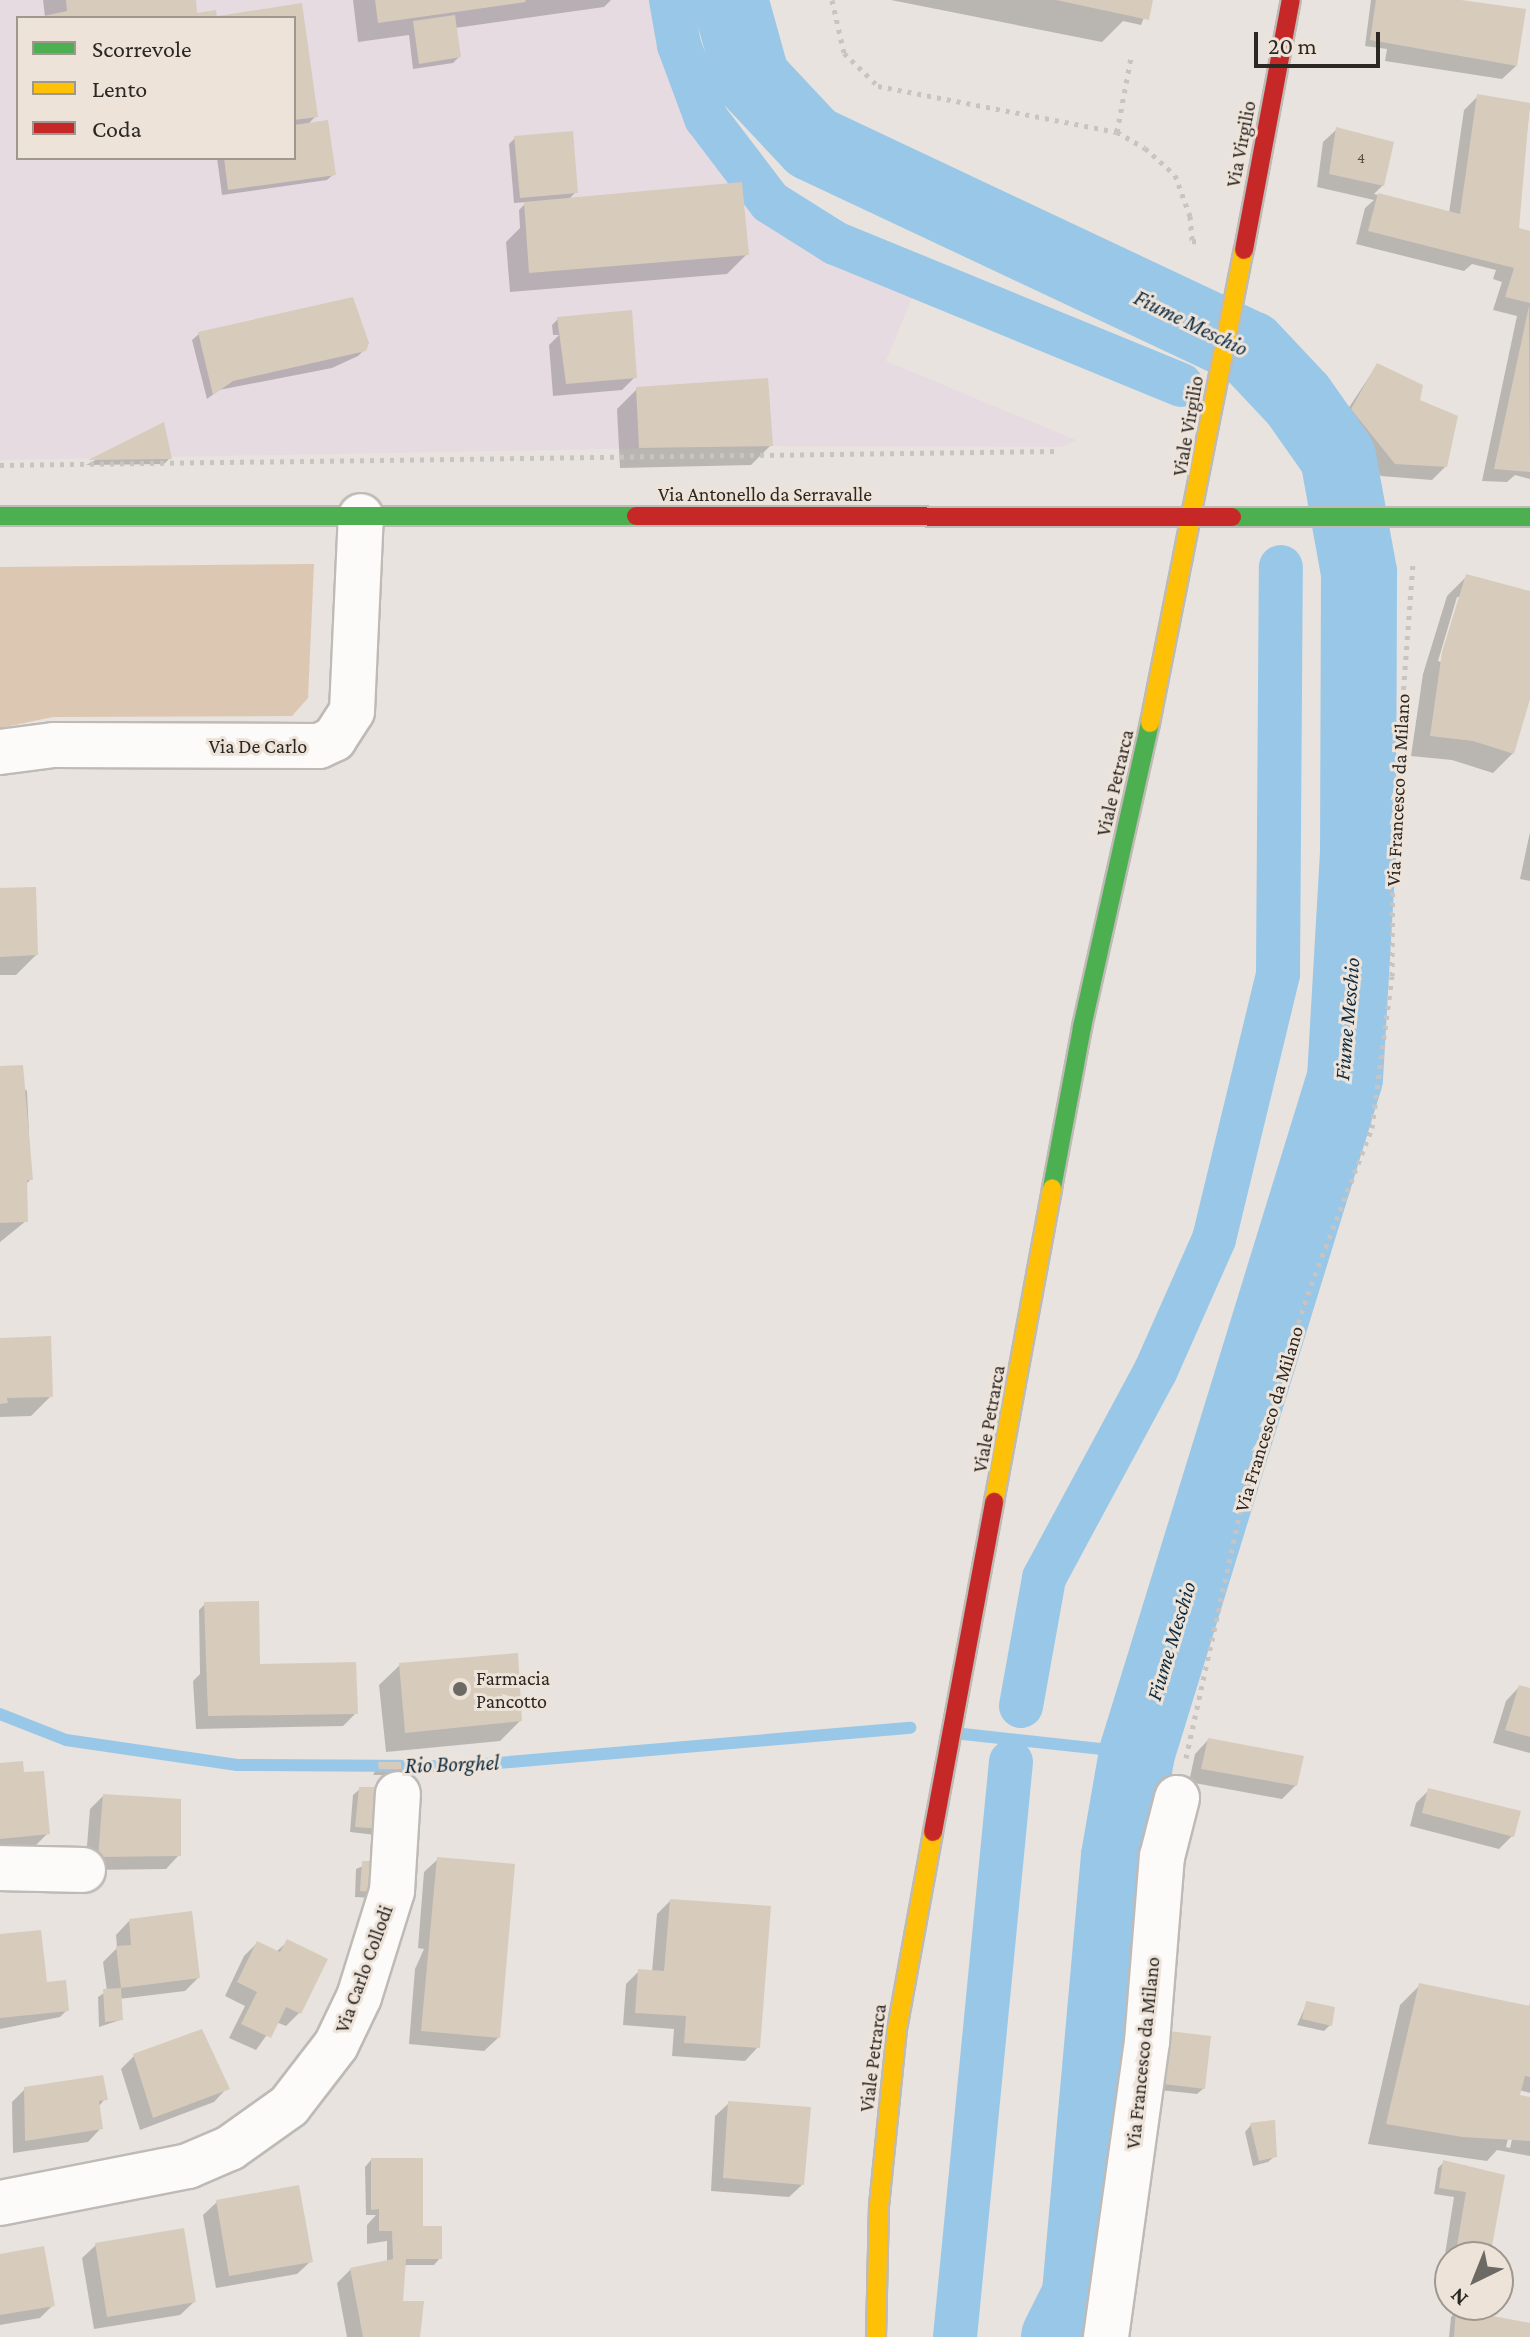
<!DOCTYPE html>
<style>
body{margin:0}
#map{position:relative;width:1530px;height:2337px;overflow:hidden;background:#e8e3de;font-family:"Crimson Pro",serif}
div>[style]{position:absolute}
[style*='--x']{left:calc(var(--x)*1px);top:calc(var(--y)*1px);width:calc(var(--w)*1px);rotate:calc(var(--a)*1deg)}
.industrial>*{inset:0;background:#e7dbe2}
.green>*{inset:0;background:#dcc8b2}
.shadow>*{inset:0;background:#0003}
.stream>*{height:12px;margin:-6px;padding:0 6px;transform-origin:6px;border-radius:6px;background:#99c7e8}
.canal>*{height:44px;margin:-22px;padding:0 22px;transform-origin:22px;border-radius:22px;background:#99c7e8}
.river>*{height:76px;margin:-38px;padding:0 38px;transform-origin:38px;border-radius:38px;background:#99c7e8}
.building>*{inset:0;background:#d7cbbc}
.path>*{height:5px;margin-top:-2.5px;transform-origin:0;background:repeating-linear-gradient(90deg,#c7c4c2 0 4px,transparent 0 10px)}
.roads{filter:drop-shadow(2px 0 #bebab6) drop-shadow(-2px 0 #bebab6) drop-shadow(0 2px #bebab6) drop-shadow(0 -2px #bebab6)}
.street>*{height:44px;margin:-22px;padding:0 22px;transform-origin:22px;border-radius:22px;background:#fcfbfa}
.fast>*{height:18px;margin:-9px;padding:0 9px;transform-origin:9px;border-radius:9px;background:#4caf50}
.slow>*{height:18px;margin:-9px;padding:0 9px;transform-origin:9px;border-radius:9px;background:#ffc107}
.jam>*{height:18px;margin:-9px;padding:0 9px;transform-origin:9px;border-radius:9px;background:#c62828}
.dots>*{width:22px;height:22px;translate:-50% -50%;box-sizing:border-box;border:4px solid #ede3d9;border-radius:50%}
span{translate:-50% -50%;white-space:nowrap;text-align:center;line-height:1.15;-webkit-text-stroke:6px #ede3d9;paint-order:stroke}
.number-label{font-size:16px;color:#565049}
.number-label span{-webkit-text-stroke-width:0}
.street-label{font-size:20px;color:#2b2723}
.poi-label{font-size:20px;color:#2b2723}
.left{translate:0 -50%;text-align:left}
.water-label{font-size:22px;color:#0e2c41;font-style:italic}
.legend{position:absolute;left:16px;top:16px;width:280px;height:144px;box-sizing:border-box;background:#ede3d9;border:2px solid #9f9890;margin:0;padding:10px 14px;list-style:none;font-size:24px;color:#2b2723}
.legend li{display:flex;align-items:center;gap:16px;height:40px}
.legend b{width:40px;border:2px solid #9f9890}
.north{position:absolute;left:1434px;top:2241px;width:80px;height:80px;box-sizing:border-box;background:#ede3d9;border:2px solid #9f9890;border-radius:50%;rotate:223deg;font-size:22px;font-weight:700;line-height:32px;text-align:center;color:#2b2723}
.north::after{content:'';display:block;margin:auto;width:28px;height:36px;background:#6d6964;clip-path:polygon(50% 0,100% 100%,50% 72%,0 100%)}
.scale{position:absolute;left:1254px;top:32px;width:126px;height:36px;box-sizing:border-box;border:4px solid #2b2723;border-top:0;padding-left:10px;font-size:24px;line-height:28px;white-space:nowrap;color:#2b2723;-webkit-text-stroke:6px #ede3d9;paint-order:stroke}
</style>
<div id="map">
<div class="industrial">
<div style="clip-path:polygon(evenodd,0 0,662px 0,682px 95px,726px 167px,785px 228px,815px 247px,915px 290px,886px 361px,1076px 440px,1061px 447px,773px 446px,0 460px,0 0,18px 18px,294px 18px,294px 158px,18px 158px,18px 18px)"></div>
</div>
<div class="green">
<div style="clip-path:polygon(314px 564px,308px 698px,292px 716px,53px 717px,0 728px,0 567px)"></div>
</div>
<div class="shadow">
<div style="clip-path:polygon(43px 0,194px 0,196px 15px,215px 18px,36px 18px,45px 17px)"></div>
<div style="clip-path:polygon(353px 0,611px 0,604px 7px,455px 28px,459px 57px,453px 63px,413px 69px,409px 35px,358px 42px)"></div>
<div style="clip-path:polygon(891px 0,1151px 0,1141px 25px,1123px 21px,1102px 42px)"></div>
<div style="clip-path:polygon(1371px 0,1447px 0,1516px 66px,1502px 79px,1385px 61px,1387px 49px,1365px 46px)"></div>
<div style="clip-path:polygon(300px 6px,316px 116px,307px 125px,334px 174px,327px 180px,222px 195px,217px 158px,294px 158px,294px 18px,220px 18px)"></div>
<div style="clip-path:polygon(1478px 96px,1530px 105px,1516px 230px,1530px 234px,1530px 479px,1515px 475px,1507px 482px,1482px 481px,1517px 316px,1493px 310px,1502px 282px,1493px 279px,1496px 270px,1472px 264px,1464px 271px,1356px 244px,1365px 208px,1374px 200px,1317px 187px,1323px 142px,1337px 129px,1383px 185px,1374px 194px,1449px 213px,1464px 110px)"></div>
<div style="clip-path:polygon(515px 138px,576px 192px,568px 200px,747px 254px,727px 274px,510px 292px,506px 242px,520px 228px,519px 210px,527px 202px,514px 203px,509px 144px)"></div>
<div style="clip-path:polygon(353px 299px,364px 350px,358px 356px,332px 368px,219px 390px,207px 399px,192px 340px,199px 334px)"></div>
<div style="clip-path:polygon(558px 319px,635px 377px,622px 390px,553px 396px,549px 345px,559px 335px,553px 335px,552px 325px)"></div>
<div style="clip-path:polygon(1377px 365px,1418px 401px,1446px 466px,1432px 480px,1381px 476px,1338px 424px)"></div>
<div style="clip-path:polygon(637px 389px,771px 445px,751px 465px,620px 468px,617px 409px)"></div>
<div style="clip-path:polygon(162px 425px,170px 458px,164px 464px,86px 465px)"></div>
<div style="clip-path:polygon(evenodd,1467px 576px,1530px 593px,1530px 692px,1513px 753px,1493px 773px,1452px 760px,1411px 756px,1423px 674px,1447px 596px,1467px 576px,1457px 597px,1461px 597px,1441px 662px,1438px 661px,1457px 597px)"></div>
<div style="clip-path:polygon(1530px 832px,1530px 881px,1520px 879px)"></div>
<div style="clip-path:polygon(0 889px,36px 955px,16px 975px,0 975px)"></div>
<div style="clip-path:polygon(0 1068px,27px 1091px,31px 1179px,25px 1185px,26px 1221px,0 1242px)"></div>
<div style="clip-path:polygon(0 1340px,51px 1396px,31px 1416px,0 1417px)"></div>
<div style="clip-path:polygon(205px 1604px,255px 1666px,356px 1713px,343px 1726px,196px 1729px,193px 1681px,200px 1674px,199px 1610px)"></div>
<div style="clip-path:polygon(400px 1665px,520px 1721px,500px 1741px,386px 1752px,379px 1685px)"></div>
<div style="clip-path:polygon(1519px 1687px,1530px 1690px,1530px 1753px,1493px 1743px,1506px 1701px)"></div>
<div style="clip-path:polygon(1208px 1740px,1296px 1785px,1282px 1799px,1189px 1782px,1195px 1754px)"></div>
<div style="clip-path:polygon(379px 1764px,399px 1769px,393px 1775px,373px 1775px)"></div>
<div style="clip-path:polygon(0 1765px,48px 1833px,35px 1846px,0 1850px)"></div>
<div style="clip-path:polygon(360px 1789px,384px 1789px,376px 1835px,350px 1832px,353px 1795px)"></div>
<div style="clip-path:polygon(1429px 1790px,1512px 1836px,1499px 1849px,1410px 1826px,1416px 1803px)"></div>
<div style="clip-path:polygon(103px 1796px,179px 1855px,166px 1869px,85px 1870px,90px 1809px)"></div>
<div style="clip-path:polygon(377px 1849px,374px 1898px,355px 1897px,356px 1869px,370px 1863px)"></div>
<div style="clip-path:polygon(438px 1859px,498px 2038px,484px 2051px,409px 2044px,415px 1969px,424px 1949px,418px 1948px,424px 1872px)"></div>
<div style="clip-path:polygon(670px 1901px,758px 2047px,745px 2061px,672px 2056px,674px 2029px,623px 2025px,626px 1984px,639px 1971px,652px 1972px,657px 1914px)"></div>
<div style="clip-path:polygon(129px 1921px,198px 1978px,185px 1991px,119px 1999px,120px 2020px,99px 2027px,98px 1997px,107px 1991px,103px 1962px,117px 1948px,116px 1935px)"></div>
<div style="clip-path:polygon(0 1936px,67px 2010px,60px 2017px,0 2029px)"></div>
<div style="clip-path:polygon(287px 1942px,299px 2013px,286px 2026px,276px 2022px,256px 2050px,229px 2038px,245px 2006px,225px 1996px,244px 1956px,257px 1943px,276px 1952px)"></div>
<div style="clip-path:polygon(evenodd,1420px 1985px,1529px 2008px,1530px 2002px,1530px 2093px,1519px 2090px,1518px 2097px,1530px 2099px,1530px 2156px,1497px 2150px,1487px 2161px,1368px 2144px,1400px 2005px,1420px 1985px,1515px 2110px,1519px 2110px,1510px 2148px,1506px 2147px,1515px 2110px)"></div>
<div style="clip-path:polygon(1307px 2003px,1330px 2025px,1324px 2031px,1297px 2025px)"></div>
<div style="clip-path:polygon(1155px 2039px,1204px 2088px,1197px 2094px,1150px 2089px)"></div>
<div style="clip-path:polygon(135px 2055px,227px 2088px,214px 2102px,140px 2130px,121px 2069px)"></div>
<div style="clip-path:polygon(25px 2089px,105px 2099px,98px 2107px,101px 2128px,88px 2142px,13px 2153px,12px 2102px)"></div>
<div style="clip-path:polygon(729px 2103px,803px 2184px,789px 2197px,711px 2191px,715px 2116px)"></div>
<div style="clip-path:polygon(1251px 2125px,1275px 2156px,1268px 2162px,1253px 2166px,1245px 2132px)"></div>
<div style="clip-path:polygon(371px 2160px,440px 2258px,434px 2265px,404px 2265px,401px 2303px,418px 2337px,347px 2337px,337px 2283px,351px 2269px,387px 2264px,387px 2241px,367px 2244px,367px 2225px,376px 2215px,366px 2215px,365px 2167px)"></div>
<div style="clip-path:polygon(1444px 2162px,1468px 2166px,1488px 2257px,1450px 2257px,1450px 2287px,1440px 2286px,1454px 2197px,1434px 2194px,1438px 2168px)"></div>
<div style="clip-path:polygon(217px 2202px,311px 2261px,297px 2274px,216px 2288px,203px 2215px)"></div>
<div style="clip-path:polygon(96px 2245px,194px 2302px,180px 2315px,94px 2329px,82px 2258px)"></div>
<div style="clip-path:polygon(0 2256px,53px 2305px,40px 2318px,0 2325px)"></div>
<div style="clip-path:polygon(1457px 2311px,1530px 2325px,1530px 2337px,1449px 2337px,1451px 2317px)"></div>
</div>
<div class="stream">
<div style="--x:0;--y:1714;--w:71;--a:21.5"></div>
<div style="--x:66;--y:1740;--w:173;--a:8.3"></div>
<div style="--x:237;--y:1765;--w:226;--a:0.3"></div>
<div style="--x:463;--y:1766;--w:449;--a:-4.9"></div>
<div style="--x:963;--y:1734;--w:175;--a:6.2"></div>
</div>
<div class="canal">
<div style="--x:671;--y:0;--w:46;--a:79.9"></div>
<div style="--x:679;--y:45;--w:78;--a:69.7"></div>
<div style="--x:706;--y:118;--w:106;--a:52.7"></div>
<div style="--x:770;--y:202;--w:77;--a:32.2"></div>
<div style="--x:835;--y:243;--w:374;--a:22.3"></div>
<div style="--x:1021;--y:1706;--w:130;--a:-79.8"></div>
<div style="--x:1044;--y:1578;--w:236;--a:-61.7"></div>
<div style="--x:1156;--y:1370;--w:143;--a:-66.1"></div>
<div style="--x:1214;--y:1239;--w:273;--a:-76.4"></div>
<div style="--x:1278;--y:974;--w:407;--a:-89.6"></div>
<div style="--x:955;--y:2337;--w:578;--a:-84.44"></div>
</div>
<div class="river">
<div style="--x:730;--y:0;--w:82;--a:74.4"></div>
<div style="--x:752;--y:79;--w:88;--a:46.8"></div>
<div style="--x:812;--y:143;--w:484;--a:25.2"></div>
<div style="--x:1250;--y:349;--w:70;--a:46.7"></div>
<div style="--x:1298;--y:400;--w:70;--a:54.9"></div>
<div style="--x:1338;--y:457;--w:118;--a:79.7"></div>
<div style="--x:1359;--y:573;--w:280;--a:90.2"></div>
<div style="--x:1358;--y:853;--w:225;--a:93.3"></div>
<div style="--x:1345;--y:1078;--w:706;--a:107.13"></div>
<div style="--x:1137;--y:1753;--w:105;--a:99.9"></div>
<div style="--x:1119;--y:1856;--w:441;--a:95.1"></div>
<div style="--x:1080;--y:2295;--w:47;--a:116.6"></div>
</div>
<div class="building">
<div style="clip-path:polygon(66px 0,196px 0,197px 13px,216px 10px,217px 18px,34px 18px,67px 11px)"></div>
<div style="clip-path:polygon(375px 0,525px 0,526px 2px,378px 23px)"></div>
<div style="clip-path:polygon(1056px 0,1153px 0,1149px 20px)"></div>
<div style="clip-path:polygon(1376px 0,1461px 0,1526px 9px,1517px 66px,1370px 40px)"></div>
<div style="clip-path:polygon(302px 3px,318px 117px,294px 120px,294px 18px,218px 16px)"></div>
<div style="clip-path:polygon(455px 15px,461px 57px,419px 64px,413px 21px)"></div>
<div style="clip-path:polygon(1477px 94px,1530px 103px,1519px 228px,1530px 231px,1530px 303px,1505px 297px,1514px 268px,1368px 231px,1378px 193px,1460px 214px)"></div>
<div style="clip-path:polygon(328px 120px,336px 175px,228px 190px,224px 158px,294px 158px,294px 125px)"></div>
<div style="clip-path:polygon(1336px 127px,1394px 142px,1384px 186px,1329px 174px)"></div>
<div style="clip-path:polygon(573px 131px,578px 193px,520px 198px,514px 136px)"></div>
<div style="clip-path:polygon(742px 182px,749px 255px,529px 273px,524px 202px)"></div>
<div style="clip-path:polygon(353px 297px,369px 343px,366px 351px,233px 381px,213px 395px,198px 332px)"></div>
<div style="clip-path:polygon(1529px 306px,1530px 472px,1494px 469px)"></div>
<div style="clip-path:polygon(632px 310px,637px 378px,566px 384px,557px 317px)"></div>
<div style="clip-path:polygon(1377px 363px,1423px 385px,1420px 400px,1458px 416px,1447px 467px,1395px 464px,1351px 409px)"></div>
<div style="clip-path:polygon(768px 378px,773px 446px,639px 448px,636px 387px)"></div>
<div style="clip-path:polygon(164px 422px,172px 459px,88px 460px)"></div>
<div style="clip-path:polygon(1466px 574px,1530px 591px,1530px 699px,1514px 754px,1473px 741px,1430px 736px,1442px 652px)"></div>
<div style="clip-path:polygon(36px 887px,38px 955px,0 957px,0 888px)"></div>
<div style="clip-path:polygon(23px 1065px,33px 1180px,27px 1180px,28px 1222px,0 1223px,0 1066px)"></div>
<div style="clip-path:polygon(51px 1336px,53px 1397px,7px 1398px,8px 1403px,0 1404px,0 1338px)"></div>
<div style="clip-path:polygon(259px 1601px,260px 1664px,356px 1662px,358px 1714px,208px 1716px,204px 1602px)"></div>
<div style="clip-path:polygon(518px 1653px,522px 1721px,405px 1733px,399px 1663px)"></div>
<div style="clip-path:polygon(1519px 1685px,1530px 1688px,1530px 1737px,1505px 1730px)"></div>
<div style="clip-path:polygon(1208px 1738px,1304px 1756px,1297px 1786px,1201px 1769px)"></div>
<div style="clip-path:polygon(23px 1761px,24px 1772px,44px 1771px,50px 1834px,0 1839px,0 1763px)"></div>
<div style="clip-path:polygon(378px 1762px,401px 1762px,401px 1769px,379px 1769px)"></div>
<div style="clip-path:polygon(359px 1787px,386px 1787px,384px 1829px,355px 1827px)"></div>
<div style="clip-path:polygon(1428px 1788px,1521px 1811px,1514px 1837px,1422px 1813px)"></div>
<div style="clip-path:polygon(103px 1794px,181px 1799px,181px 1856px,98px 1857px)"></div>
<div style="clip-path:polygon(437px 1857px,515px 1864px,500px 2038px,421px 2031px)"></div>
<div style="clip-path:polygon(362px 1861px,375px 1861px,382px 1893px,360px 1891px)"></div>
<div style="clip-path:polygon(670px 1899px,771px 1906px,760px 2048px,684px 2043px,686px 2016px,635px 2013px,638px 1969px,664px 1971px)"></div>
<div style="clip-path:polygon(192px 1911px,200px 1978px,121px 1988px,116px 1946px,131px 1945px,129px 1919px)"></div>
<div style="clip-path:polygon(41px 1930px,47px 1982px,66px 1980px,69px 2011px,0 2018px,0 1934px)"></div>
<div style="clip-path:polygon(287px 1939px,328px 1959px,301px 2014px,286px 2007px,271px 2038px,241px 2024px,257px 1992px,237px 1982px,257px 1941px,280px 1952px)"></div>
<div style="clip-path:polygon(1419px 1983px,1530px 2006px,1530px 2077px,1525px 2076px,1520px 2095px,1530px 2097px,1530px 2141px,1462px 2137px,1386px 2124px)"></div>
<div style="clip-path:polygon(121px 1988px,123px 2020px,105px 2022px,103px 1989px)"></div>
<div style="clip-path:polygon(1306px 2001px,1335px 2007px,1332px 2026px,1302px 2019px)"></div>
<div style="clip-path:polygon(202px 2029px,230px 2089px,153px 2118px,133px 2054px)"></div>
<div style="clip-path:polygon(1160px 2030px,1211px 2036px,1205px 2089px,1155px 2083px)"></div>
<div style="clip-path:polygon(103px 2075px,108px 2100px,99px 2101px,103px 2129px,25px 2141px,24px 2087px)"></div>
<div style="clip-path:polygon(728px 2101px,811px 2107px,804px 2185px,723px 2178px)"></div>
<div style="clip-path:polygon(1275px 2120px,1277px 2157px,1259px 2161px,1250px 2123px)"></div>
<div style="clip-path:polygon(371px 2158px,423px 2158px,423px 2226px,442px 2226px,442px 2259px,406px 2259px,403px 2301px,424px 2301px,420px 2337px,363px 2337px,350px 2268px,393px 2259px,392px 2231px,379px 2231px,379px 2209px,371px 2210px)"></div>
<div style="clip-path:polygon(1443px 2160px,1505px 2175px,1490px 2257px,1455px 2257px,1466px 2192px,1439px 2188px)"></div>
<div style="clip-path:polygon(299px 2185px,313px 2262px,229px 2276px,216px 2200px)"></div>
<div style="clip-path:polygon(184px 2228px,196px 2302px,107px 2317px,95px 2243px)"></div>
<div style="clip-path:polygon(44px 2246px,55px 2306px,0 2315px,0 2254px)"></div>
<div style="clip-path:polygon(1456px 2309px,1530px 2323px,1530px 2337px,1454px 2337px)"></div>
</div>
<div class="path">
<div style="--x:832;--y:0;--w:54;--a:77.2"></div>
<div style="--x:844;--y:53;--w:47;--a:44.1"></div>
<div style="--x:878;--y:86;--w:243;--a:10.9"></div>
<div style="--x:1117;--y:132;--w:32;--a:30"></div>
<div style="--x:1145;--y:148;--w:40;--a:42"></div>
<div style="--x:1175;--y:175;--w:44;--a:69.9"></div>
<div style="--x:1190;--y:216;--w:25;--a:85"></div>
<div style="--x:1192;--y:241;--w:10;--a:6"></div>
<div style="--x:1117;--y:132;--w:76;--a:-79.4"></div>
<div style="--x:0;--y:465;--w:1058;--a:-0.76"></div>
<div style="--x:1186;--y:1758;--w:290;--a:-77.6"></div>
<div style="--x:1248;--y:1475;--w:200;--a:-71.7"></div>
<div style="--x:1311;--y:1285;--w:168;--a:-68.8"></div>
<div style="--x:1372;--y:1128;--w:153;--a:-82.5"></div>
<div style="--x:1392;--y:976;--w:147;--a:-89.6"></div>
<div style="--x:1393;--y:829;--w:270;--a:-85.7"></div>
</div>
<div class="roads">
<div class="street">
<div style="--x:0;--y:752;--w:54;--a:-7.4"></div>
<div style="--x:54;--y:745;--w:265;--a:0.2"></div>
<div style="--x:319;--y:746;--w:17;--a:-25"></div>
<div style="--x:334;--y:739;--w:33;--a:-57"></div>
<div style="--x:352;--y:711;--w:195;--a:-87.4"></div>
<div style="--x:0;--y:1868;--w:83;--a:1.4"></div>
<div style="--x:0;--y:2203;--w:192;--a:-11.1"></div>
<div style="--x:188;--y:2166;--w:46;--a:-23.2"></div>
<div style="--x:230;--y:2148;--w:72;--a:-35.4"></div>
<div style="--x:289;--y:2106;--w:77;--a:-52.4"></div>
<div style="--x:336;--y:2045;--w:53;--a:-64.4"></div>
<div style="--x:359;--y:1997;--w:111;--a:-72.7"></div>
<div style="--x:392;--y:1891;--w:97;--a:-86.5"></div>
<div style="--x:1106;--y:2337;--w:298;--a:-82.1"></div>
<div style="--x:1147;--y:2042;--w:186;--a:-85.4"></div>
<div style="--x:1162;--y:1857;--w:61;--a:-75.7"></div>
</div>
<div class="fast">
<div style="--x:0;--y:516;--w:636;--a:0"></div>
<div style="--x:1232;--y:517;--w:298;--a:0"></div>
<div style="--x:1052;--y:1188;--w:164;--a:-79.4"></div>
<div style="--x:1082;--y:1027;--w:312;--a:-77.4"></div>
</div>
<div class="slow">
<div style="--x:1150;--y:723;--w:482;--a:-78.8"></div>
<div style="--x:994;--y:1502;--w:319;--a:-79.5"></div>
<div style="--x:876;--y:2337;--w:131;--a:-88.7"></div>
<div style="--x:879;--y:2206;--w:178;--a:-84.2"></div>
<div style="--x:897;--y:2029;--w:200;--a:-79.6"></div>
</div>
<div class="jam">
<div style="--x:1244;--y:250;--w:254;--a:-79.4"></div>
<div style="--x:636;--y:516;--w:596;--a:0.1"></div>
<div style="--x:933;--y:1832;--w:336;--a:-79.5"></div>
</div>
</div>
<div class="dots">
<div style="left:460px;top:1689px;background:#6d6964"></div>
</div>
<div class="number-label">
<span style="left:1361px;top:158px">4</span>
</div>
<div class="street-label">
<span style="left:1241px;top:144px;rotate:-79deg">Via Virgilio</span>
<span style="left:1188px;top:426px;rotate:-80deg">Viale Virgilio</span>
<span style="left:765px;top:494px">Via Antonello da Serravalle</span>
<span style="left:258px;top:746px">Via De Carlo</span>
<span style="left:1115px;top:783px;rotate:-77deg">Viale Petrarca</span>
<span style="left:1398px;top:790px;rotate:-87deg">Via Francesco da Milano</span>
<span style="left:989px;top:1419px;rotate:-80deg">Viale Petrarca</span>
<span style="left:1269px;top:1419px;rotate:-73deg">Via Francesco da Milano</span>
<span style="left:364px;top:1969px;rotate:-70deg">Via Carlo Collodi</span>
<span style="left:1143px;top:2053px;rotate:-84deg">Via Francesco da Milano</span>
<span style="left:873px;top:2058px;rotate:-83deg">Viale Petrarca</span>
</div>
<div class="poi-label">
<span class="left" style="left:476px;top:1690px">Farmacia<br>Pancotto</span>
</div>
<div class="water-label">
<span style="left:1191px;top:323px;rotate:26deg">Fiume Meschio</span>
<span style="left:1347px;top:1019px;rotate:-85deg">Fiume Meschio</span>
<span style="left:1171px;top:1641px;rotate:-73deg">Fiume Meschio</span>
<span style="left:452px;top:1764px;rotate:-2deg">Rio Borghel</span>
</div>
<ul class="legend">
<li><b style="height:10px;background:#4caf50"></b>Scorrevole</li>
<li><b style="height:10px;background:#ffc107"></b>Lento</li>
<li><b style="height:10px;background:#c62828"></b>Coda</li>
</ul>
<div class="north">N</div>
<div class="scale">20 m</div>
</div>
